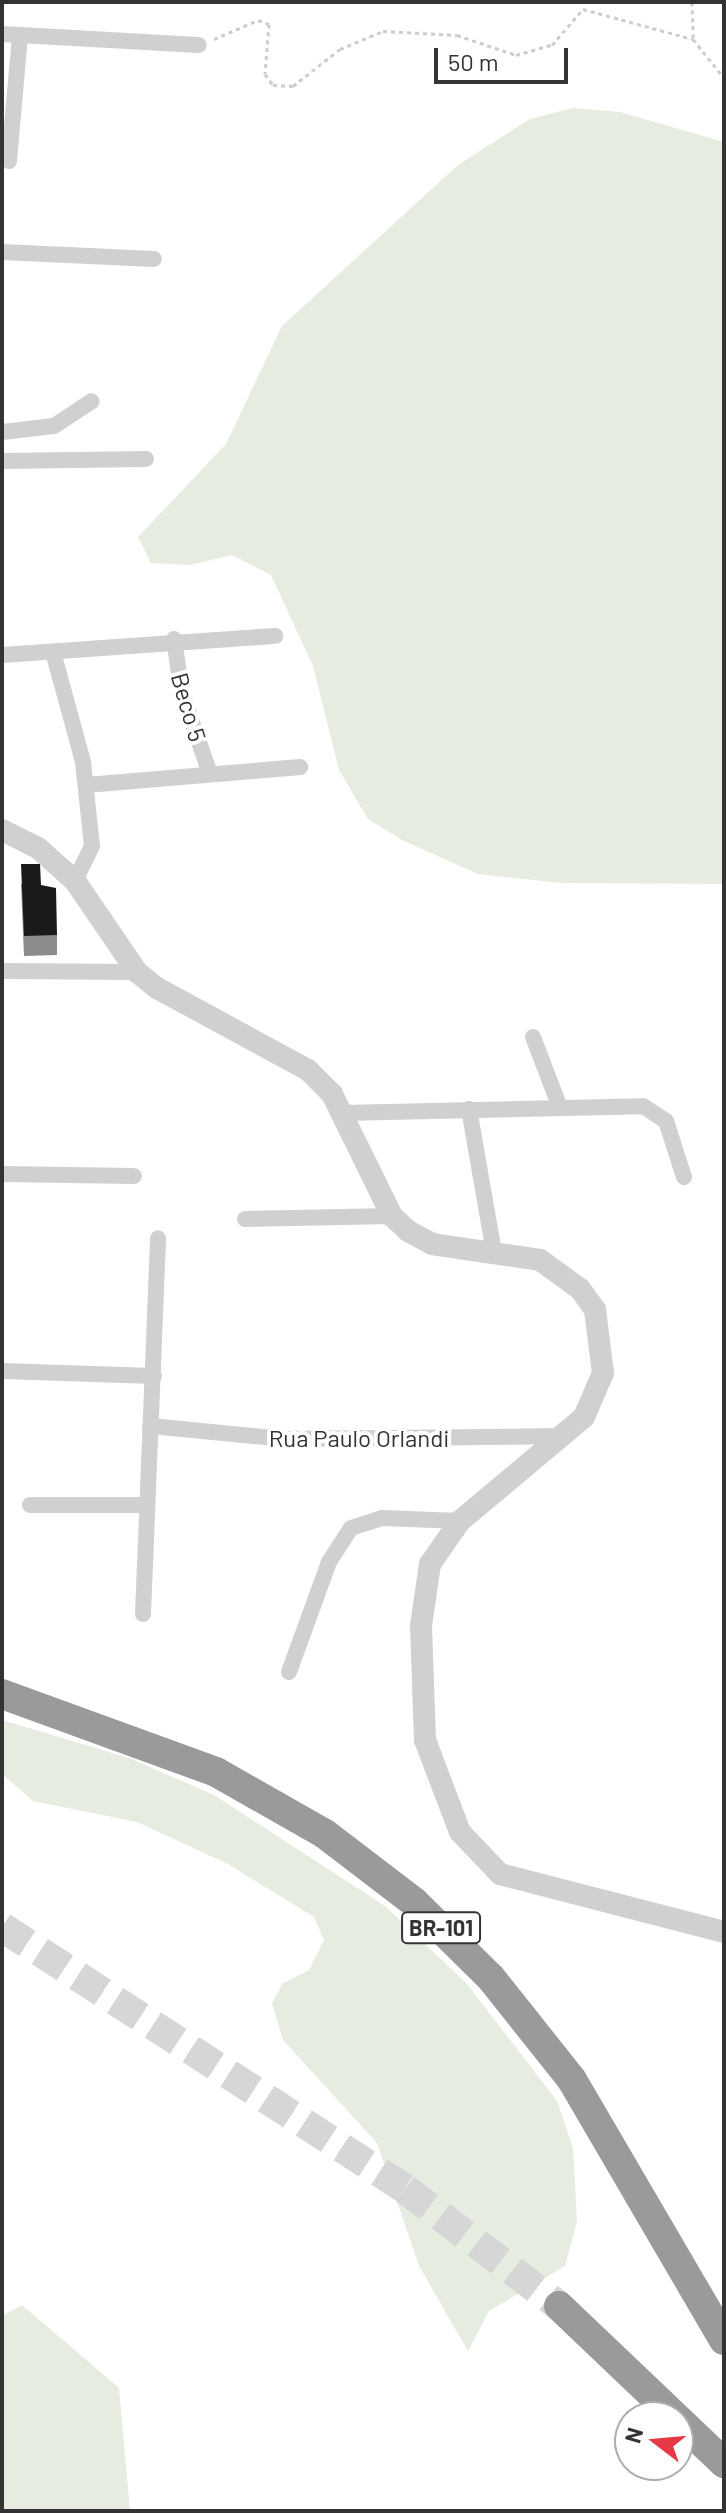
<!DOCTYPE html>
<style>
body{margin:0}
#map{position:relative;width:726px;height:2513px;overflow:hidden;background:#fff;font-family:Barlow,sans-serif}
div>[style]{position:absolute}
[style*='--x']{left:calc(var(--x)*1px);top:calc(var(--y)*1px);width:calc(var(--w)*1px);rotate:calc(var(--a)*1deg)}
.green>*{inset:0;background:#e6ecdf}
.motorway-tunnel>*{height:30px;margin-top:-15px;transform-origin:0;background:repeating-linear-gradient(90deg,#d6d6d6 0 30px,transparent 0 45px)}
.path>*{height:3px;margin-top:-1.5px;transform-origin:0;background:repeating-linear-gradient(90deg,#cdcdcd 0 4px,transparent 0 8px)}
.minor>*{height:16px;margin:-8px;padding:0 8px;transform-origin:8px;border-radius:8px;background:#d0d0d0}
.tertiary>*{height:22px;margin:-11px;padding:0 11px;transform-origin:11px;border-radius:11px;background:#d0d0d0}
.motorway>*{height:30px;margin:-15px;padding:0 15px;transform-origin:15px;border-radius:15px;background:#9a9a9a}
.wall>*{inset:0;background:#8c8c8c}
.building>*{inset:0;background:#1a1a1a}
span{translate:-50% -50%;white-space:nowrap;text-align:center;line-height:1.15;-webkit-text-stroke:8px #fff;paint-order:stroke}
.shield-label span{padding:2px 6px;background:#fff;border:2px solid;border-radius:6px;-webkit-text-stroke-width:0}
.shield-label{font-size:22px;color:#333;font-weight:700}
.street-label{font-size:24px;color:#333}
.frame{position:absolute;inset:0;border:4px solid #333;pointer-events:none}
.north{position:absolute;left:614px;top:2401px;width:80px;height:80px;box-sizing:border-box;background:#fff;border:2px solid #adadad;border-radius:50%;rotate:286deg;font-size:22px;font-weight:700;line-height:32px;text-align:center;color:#333}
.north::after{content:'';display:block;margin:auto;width:28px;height:36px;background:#e63946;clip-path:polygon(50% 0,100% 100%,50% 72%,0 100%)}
.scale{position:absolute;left:434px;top:48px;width:134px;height:36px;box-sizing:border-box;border:4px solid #333;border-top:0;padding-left:10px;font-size:24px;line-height:28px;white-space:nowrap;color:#333;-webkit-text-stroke:6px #fff;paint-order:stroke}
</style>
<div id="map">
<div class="green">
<div style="clip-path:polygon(573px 108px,620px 112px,724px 142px,724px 884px,561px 883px,478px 874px,402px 840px,368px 819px,339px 770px,313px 666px,271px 575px,232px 555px,190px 565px,151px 563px,138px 537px,226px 444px,282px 326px,458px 165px,530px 119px)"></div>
<div style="clip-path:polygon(2px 1720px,129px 1758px,214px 1795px,385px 1906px,467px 1984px,557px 2101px,573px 2148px,577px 2221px,565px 2266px,489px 2311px,468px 2351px,419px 2266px,377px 2143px,283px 2040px,272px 2003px,282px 1984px,309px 1970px,324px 1940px,314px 1917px,228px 1864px,137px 1822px,33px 1801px,2px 1774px)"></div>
<div style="clip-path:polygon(22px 2305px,119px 2388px,130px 2511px,2px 2511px,2px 2316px)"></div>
</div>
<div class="motorway-tunnel">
<div style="--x:2;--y:1927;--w:481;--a:33"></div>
<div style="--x:405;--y:2189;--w:193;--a:37.2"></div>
</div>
<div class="path">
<div style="--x:692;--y:2;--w:37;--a:88"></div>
<div style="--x:693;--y:39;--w:50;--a:51.5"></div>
<div style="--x:214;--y:39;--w:48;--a:-23.4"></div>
<div style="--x:258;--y:20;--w:12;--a:20"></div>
<div style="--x:269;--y:24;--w:50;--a:94.6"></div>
<div style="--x:265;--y:74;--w:14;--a:54"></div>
<div style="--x:273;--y:85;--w:20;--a:3"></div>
<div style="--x:293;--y:86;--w:60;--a:-38.2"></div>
<div style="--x:340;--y:49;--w:47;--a:-22.7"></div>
<div style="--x:383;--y:31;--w:74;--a:3.1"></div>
<div style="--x:457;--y:35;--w:62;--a:18.7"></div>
<div style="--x:516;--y:55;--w:37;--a:-16"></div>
<div style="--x:552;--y:45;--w:48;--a:-49.3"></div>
<div style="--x:583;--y:9;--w:114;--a:15.3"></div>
</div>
<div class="minor">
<div style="--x:2;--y:34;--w:197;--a:3.2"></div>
<div style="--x:9;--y:161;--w:126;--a:-85"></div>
<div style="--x:2;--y:252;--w:152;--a:2.6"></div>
<div style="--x:2;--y:432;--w:52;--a:-6.6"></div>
<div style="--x:54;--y:426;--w:45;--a:-33.3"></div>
<div style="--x:2;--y:461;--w:144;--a:-0.8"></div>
<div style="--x:174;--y:639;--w:55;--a:81.6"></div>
<div style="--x:182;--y:693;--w:86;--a:70.9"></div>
<div style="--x:53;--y:652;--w:114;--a:74.7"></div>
<div style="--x:83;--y:762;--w:84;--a:83.9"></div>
<div style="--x:92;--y:846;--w:39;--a:116"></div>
<div style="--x:2;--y:655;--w:274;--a:-4"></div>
<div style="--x:86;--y:785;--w:215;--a:-4.8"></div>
<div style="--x:2;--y:971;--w:135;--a:0.4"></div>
<div style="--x:533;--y:1037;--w:73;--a:69.1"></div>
<div style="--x:469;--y:1109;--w:145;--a:80.1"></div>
<div style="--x:343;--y:1113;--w:300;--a:-1.3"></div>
<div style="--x:643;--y:1106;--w:27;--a:33"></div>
<div style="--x:666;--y:1121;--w:59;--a:72.2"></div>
<div style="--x:2;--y:1174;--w:132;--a:0.9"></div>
<div style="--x:245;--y:1219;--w:147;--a:-1.2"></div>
<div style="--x:2;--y:1371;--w:152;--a:1.9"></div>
<div style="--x:150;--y:1426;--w:137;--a:5.5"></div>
<div style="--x:286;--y:1439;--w:278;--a:-0.6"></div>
<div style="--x:30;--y:1505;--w:112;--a:0"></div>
<div style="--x:143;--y:1614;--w:376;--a:-87.7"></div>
<div style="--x:289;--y:1672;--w:117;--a:-70"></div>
<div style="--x:329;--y:1562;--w:40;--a:-57.1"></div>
<div style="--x:351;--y:1528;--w:33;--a:-18"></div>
<div style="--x:382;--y:1518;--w:78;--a:2.2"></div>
</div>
<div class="tertiary">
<div style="--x:2;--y:830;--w:40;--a:26.6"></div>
<div style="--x:38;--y:848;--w:50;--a:41.7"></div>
<div style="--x:75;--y:881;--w:110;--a:55.7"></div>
<div style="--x:137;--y:972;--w:26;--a:39"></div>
<div style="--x:157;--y:988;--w:172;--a:28.5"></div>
<div style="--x:308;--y:1070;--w:34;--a:45"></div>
<div style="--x:332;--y:1094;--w:136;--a:63.8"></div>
<div style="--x:392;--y:1216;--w:22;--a:43"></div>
<div style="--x:408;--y:1231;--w:27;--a:28"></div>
<div style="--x:432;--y:1244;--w:109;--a:8.4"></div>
<div style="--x:540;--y:1260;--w:49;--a:35.9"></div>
<div style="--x:580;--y:1289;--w:26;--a:54"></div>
<div style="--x:595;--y:1310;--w:64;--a:82.8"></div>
<div style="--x:603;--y:1373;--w:48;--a:113.4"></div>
<div style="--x:584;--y:1417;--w:162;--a:140"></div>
<div style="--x:460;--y:1521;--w:52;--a:124.9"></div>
<div style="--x:430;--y:1564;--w:63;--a:98.3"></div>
<div style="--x:421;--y:1626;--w:114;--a:88"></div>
<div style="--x:425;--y:1740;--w:98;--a:69.2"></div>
<div style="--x:460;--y:1832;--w:58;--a:46.4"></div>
<div style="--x:500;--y:1874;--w:231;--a:14.5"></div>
</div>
<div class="motorway">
<div style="--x:2;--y:1694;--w:228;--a:20"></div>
<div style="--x:216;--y:1772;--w:125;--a:29.6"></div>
<div style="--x:325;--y:1834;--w:112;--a:37.4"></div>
<div style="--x:414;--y:1902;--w:108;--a:44.6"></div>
<div style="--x:491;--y:1978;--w:130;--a:51.5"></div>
<div style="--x:572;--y:2080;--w:301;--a:59.7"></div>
<div style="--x:559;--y:2306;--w:228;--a:43.6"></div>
</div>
<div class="wall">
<div style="clip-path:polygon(21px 884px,41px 885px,57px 935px,57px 955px,24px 956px)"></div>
</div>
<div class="building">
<div style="clip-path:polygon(21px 864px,40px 864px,41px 885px,56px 888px,57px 935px,24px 936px)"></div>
</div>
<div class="shield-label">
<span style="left:441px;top:1928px">BR-101</span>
</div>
<div class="street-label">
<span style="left:189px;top:707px;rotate:74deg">Beco 5</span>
<span style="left:359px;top:1438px">Rua Paulo Orlandi</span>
</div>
<div class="frame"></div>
<div class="north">N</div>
<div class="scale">50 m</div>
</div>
